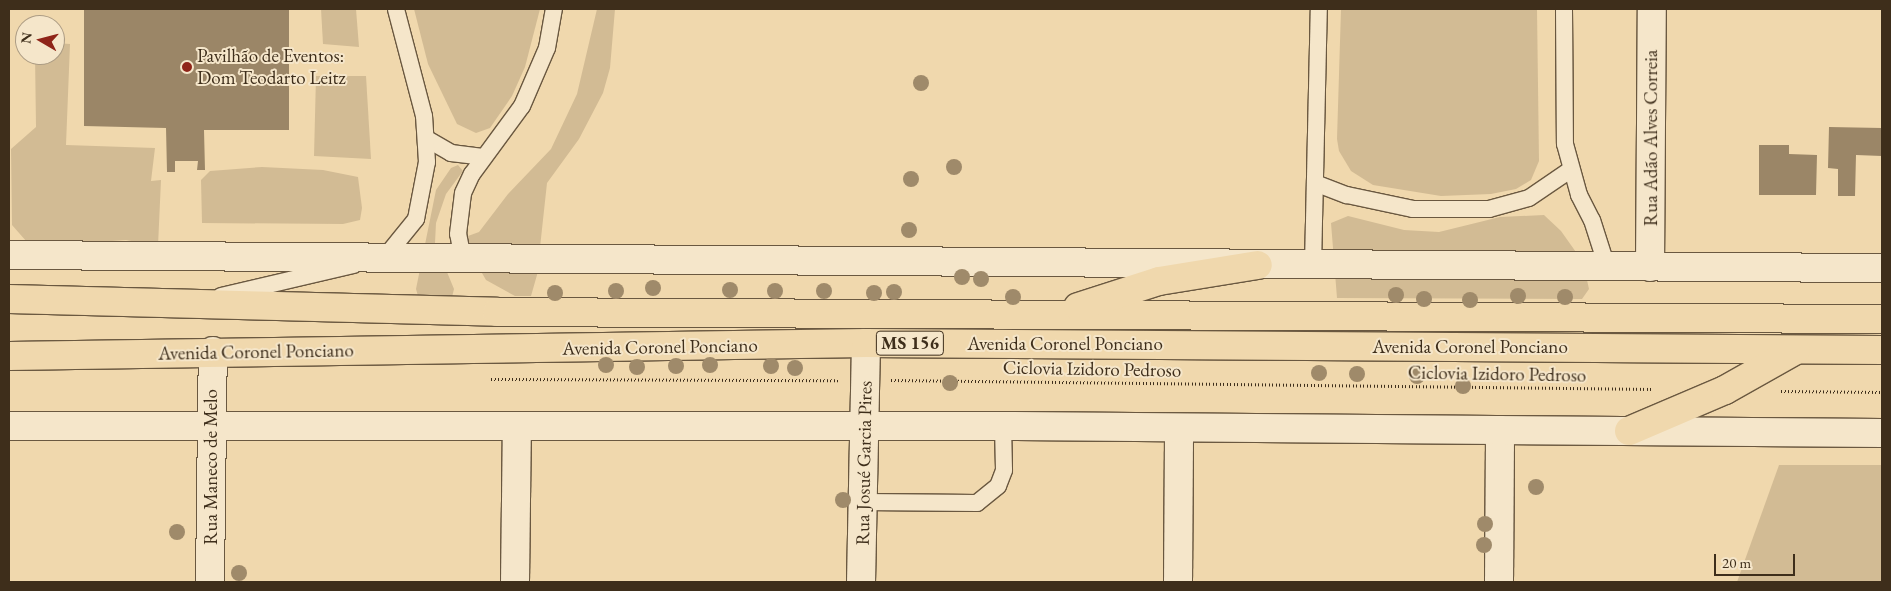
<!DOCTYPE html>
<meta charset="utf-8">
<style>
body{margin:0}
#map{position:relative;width:1891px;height:591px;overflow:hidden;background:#f0d8ad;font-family:"EB Garamond",serif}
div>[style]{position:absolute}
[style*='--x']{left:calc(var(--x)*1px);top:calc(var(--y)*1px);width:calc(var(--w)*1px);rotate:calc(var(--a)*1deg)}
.green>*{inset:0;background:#d2bb94}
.building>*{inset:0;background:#9b8667}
.path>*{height:3px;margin-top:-1.5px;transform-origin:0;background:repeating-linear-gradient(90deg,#3e2e1b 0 1px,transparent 0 3.5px)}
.roads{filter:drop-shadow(1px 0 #6a5840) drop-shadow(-1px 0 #6a5840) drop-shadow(0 1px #6a5840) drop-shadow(0 -1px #6a5840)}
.lane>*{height:16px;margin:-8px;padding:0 8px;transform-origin:8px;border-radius:8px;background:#f5e6ca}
.street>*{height:28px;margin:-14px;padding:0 14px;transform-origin:14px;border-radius:14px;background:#f5e6ca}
.secondary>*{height:28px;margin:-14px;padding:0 14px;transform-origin:14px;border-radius:14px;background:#f5e6ca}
.primary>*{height:28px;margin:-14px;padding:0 14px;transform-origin:14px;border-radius:14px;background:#f0d8ad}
.trees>*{width:16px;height:16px;margin:-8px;border-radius:50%;background:#9f8a6a}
.dots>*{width:14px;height:14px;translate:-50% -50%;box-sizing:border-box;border:2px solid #f5e6ca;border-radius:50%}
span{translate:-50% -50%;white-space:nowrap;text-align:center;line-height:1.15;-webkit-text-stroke:4px #f5e6ca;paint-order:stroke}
.shield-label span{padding:1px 4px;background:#f5e6ca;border:1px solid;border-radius:4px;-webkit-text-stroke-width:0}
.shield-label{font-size:18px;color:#3e2e1b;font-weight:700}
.poi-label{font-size:19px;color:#3e2e1b}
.left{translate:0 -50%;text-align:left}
.street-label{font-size:19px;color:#3e2e1b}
.frame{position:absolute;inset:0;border:10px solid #3e2e1b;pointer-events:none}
.north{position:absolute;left:15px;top:15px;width:50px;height:50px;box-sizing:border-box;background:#f5e6ca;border:1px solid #ac9c84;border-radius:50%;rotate:278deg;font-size:14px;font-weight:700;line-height:20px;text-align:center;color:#3e2e1b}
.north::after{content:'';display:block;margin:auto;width:18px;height:22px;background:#8f2418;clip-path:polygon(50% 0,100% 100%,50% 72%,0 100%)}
.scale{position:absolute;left:1714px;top:554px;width:81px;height:22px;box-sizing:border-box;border:2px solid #3e2e1b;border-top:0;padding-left:6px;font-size:15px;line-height:18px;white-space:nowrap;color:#3e2e1b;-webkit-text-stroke:4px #f5e6ca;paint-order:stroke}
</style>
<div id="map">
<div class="green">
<div style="clip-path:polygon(321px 9px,356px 9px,359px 47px,323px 44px)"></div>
<div style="clip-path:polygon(414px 9px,540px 9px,525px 67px,512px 96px,490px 128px,476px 133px,457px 124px,428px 64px)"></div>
<div style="clip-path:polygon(597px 9px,615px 9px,610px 68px,603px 93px,579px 139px,547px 183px,537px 275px,531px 296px,515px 296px,486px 280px,471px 254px,468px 236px,479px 232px,508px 194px,551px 149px,577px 94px)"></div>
<div style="clip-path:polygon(1341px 9px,1537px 9px,1539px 161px,1531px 180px,1516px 189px,1491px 194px,1441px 196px,1373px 185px,1351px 171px,1339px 151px,1337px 139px)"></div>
<div style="clip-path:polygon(55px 43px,70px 44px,66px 145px,155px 148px,151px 181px,161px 180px,158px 246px,126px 240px,112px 241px,101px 252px,34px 250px,12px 225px,11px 149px,36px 127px,35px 55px,55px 55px)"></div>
<div style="clip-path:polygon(316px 76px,366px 76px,371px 159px,314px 156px)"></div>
<div style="clip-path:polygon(458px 165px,463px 171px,446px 194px,436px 223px,435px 243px,454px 289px,452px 297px,418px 296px,416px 289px,436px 190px,451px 168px)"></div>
<div style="clip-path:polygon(262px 167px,323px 170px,358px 177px,362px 208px,360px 220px,343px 224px,202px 223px,201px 180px,210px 171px)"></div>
<div style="clip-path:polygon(1544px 215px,1561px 231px,1583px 262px,1589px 289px,1582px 299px,1337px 298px,1331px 223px,1348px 216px,1404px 230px,1439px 232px,1500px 217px)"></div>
<div style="clip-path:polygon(1779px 465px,1882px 465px,1882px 582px,1737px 582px)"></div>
</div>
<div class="building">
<div style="clip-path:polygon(84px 9px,289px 9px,289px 130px,204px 130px,205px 170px,197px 170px,198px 161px,175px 161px,175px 172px,167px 172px,166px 128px,84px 126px)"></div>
<div style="clip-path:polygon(1829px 127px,1882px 128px,1882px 156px,1856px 155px,1855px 196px,1838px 196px,1838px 169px,1828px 168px)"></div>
<div style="clip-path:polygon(1759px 145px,1789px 145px,1789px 154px,1817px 155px,1816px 195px,1759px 195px)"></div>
</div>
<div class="path">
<div style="--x:491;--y:379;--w:347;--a:0.2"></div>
<div style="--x:891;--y:380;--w:762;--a:0.68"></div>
<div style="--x:1781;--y:391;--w:101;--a:0.6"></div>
</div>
<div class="roads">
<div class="lane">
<div style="--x:1564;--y:9;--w:135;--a:89.6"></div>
<div style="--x:1565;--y:144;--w:53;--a:74.6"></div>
<div style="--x:1579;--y:195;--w:28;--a:63"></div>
<div style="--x:1592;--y:220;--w:49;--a:72.3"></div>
<div style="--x:427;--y:139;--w:28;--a:30"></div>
<div style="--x:451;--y:153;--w:32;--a:7"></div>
<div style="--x:1315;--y:183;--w:34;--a:21"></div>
<div style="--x:1347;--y:195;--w:67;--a:12"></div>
<div style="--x:1413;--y:209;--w:76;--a:0"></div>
<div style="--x:1489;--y:209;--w:41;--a:-15.4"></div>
<div style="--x:1529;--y:198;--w:50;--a:-34.3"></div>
<div style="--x:382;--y:257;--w:4;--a:-14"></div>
<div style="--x:386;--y:256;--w:48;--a:-51"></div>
<div style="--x:416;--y:219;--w:58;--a:-79.1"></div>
<div style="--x:427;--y:162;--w:46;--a:-93.7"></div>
<div style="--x:424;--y:116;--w:111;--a:-104.7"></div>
<div style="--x:463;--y:259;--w:25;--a:-101"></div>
<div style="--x:458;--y:234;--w:41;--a:-83"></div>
<div style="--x:463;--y:193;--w:21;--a:-65"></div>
<div style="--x:472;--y:174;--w:84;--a:-53.7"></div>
<div style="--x:522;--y:106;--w:63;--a:-66.7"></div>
<div style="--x:547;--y:48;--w:40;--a:-80"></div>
<div style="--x:1313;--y:265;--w:256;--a:-88.7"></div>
<div style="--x:221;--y:296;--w:136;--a:-13.2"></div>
<div style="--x:863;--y:502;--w:114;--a:0.5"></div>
<div style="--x:977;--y:503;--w:27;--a:-39"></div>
<div style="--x:998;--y:486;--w:17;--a:-69"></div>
<div style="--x:1004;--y:470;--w:44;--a:-91.3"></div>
</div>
<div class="street">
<div style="--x:1650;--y:267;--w:258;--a:-89.6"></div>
<div style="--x:210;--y:582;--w:231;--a:-89.3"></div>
<div style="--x:515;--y:582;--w:155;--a:-89.3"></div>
<div style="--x:1178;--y:582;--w:153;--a:-89.6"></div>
<div style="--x:1499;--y:582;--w:152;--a:-89.6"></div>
</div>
<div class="secondary">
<div style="--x:9;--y:255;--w:1873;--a:0.4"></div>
<div style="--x:9;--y:426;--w:994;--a:0"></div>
<div style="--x:1003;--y:426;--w:879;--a:0.46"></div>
<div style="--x:861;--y:582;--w:239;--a:-88.8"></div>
</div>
<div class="primary">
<div style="--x:9;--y:299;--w:488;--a:1.5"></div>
<div style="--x:497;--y:312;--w:1385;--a:0.29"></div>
<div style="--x:1078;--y:307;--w:85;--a:-17.8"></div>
<div style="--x:1159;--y:281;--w:100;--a:-9.2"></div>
<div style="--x:9;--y:356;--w:857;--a:-0.87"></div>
<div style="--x:866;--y:343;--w:1016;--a:0.39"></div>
<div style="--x:1629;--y:431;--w:104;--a:-23.1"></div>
<div style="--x:1725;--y:390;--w:81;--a:-29.4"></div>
</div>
</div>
<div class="trees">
<div style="left:921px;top:83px"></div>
<div style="left:954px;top:167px"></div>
<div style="left:911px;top:179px"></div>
<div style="left:909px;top:230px"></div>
<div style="left:962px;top:277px"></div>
<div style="left:981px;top:279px"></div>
<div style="left:653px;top:288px"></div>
<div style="left:730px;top:290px"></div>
<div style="left:616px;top:291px"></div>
<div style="left:775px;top:291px"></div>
<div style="left:824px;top:291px"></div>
<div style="left:894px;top:292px"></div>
<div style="left:555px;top:293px"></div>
<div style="left:874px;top:293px"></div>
<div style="left:1396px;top:295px"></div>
<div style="left:1518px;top:296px"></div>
<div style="left:1013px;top:297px"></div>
<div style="left:1565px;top:297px"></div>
<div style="left:1424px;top:299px"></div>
<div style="left:1470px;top:300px"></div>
<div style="left:606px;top:365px"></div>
<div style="left:710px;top:365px"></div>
<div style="left:676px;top:366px"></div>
<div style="left:771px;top:366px"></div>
<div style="left:637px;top:367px"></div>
<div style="left:795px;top:368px"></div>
<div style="left:1319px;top:373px"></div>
<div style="left:1357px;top:374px"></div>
<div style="left:1417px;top:376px"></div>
<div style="left:950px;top:383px"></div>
<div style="left:1463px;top:386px"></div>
<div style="left:1536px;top:487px"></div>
<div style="left:843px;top:500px"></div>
<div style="left:1485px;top:524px"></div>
<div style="left:177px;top:532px"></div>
<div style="left:1484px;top:545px"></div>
<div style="left:239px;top:573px"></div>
</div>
<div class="dots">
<div style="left:187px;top:67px;background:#8f2418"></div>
</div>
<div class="shield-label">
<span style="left:910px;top:343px">MS 156</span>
</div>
<div class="poi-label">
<span class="left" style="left:197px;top:67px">Pavilhão de Eventos:<br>Dom Teodarto Leitz</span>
</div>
<div class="street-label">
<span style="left:1651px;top:138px;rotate:-90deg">Rua Adão Alves Correia</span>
<span style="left:1065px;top:344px">Avenida Coronel Ponciano</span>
<span style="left:660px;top:347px;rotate:-1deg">Avenida Coronel Ponciano</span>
<span style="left:1470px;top:347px">Avenida Coronel Ponciano</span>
<span style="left:256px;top:352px;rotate:-1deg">Avenida Coronel Ponciano</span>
<span style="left:1092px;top:369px;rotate:1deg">Ciclovia Izidoro Pedroso</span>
<span style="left:1497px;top:374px;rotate:1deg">Ciclovia Izidoro Pedroso</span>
<span style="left:864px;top:463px;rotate:-89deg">Rua Josué Garcia Pires</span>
<span style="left:211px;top:467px;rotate:-90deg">Rua Maneco de Melo</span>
</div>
<div class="frame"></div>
<div class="north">N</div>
<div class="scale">20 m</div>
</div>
